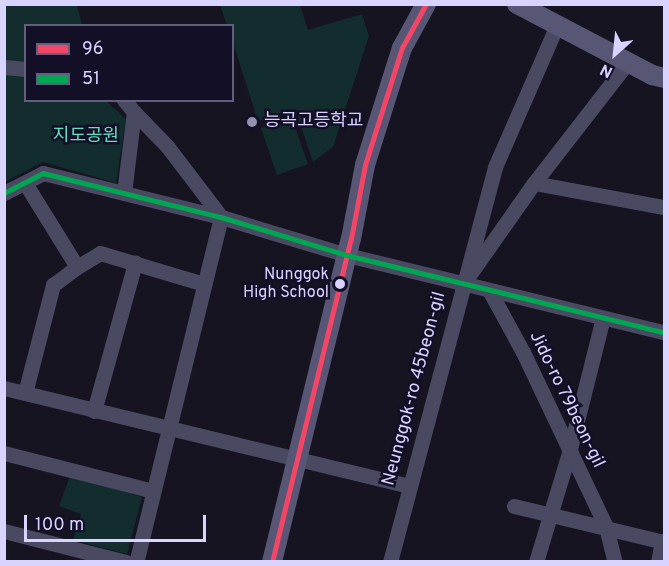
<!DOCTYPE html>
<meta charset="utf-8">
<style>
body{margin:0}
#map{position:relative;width:669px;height:566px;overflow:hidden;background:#161421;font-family:Overpass,"Noto Sans KR",sans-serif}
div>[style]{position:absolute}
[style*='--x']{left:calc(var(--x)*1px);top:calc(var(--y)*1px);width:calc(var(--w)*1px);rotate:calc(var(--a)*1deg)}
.green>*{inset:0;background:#132c2d}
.street>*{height:15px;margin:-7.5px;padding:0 7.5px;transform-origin:7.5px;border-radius:7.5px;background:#4a4962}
.secondary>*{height:20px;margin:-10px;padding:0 10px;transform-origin:10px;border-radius:10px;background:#575674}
.bus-1>*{height:4.5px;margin:-2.25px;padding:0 2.25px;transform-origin:2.25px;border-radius:2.25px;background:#f34667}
.bus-2>*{height:4.5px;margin:-2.25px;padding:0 2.25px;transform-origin:2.25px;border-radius:2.25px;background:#00a651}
.dots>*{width:16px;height:16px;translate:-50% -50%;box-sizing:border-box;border:3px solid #130f26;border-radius:50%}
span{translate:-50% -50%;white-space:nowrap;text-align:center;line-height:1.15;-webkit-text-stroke:5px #130f26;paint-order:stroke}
.bus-label{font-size:16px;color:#d9d4ff}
.right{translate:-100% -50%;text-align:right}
.poi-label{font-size:18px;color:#d9d4ff}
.left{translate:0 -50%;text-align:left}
.park-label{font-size:18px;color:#5fe0c0}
.street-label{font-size:18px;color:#d9d4ff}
.frame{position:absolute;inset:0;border:6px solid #d9d4ff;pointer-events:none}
.legend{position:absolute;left:24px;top:24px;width:210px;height:78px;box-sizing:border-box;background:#130f26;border:2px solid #625e7d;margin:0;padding:8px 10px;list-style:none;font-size:18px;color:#d9d4ff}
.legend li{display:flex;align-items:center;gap:12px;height:30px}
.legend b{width:30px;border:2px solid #625e7d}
.north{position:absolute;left:585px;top:24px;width:60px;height:60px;-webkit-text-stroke:4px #130f26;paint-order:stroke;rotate:207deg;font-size:16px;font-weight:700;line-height:24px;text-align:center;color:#d9d4ff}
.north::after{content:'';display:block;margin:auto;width:21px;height:27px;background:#d9d4ff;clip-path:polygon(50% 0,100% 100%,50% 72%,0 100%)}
.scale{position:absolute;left:24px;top:515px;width:182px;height:27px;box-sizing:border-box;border:3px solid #d9d4ff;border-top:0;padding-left:8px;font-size:18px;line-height:21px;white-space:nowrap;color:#d9d4ff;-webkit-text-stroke:4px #130f26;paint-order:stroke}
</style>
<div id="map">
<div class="green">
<div style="clip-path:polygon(5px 5px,77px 5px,82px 25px,26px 26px,26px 100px,106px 101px,126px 119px,116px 183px,43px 162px,5px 182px)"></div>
<div style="clip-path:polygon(220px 5px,300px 5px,308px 30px,362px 14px,369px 36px,333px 147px,313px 162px,295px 109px,258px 121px,233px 43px,232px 26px,227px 25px)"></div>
<div style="clip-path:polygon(292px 118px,308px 164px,277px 175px,261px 128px)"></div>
<div style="clip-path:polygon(70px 476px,142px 497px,127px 554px,73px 540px,81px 514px,59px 506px)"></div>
</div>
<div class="street">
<div style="--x:4;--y:67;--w:22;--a:5"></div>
<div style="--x:134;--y:112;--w:47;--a:45.9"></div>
<div style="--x:167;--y:146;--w:89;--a:52.7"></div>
<div style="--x:221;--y:217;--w:355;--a:103.8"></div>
<div style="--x:25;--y:183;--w:99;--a:58.2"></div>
<div style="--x:534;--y:183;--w:132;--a:10.5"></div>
<div style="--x:4;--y:193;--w:44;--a:-27.1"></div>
<div style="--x:43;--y:173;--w:183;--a:13.9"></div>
<div style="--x:221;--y:217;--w:132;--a:16.8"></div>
<div style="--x:347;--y:255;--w:326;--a:13.7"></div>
<div style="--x:124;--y:193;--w:82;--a:-83"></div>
<div style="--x:134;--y:112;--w:16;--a:-130"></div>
<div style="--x:470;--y:274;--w:111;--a:-54.9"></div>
<div style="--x:534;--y:183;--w:153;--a:-52.2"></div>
<div style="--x:489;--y:290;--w:71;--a:61.3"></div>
<div style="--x:523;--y:352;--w:194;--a:64.6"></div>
<div style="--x:606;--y:527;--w:36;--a:76"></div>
<div style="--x:4;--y:388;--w:417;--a:13.6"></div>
<div style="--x:25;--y:393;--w:112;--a:-75.5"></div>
<div style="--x:53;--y:285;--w:30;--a:-37"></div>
<div style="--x:77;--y:267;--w:27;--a:-31"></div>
<div style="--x:100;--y:253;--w:109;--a:16.6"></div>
<div style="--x:94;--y:411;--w:154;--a:-74.5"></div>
<div style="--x:4;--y:453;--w:154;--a:14.3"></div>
<div style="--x:514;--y:506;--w:154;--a:13.5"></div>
<div style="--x:4;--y:531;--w:126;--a:14.3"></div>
<div style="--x:390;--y:562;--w:409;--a:-75.1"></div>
<div style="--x:495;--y:167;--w:155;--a:-66.4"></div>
<div style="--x:536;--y:562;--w:114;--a:-73.2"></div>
<div style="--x:569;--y:453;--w:139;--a:-75.9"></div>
<div style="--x:658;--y:562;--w:20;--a:-79"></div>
</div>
<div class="secondary">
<div style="--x:517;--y:4;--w:153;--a:27.7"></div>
<div style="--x:652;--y:75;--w:12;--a:14"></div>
<div style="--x:272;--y:562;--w:333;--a:-76.3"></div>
<div style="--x:351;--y:239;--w:75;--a:-79.3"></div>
<div style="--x:365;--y:165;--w:123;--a:-72.5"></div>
<div style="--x:402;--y:48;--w:50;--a:-61.4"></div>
</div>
<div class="bus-1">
<div style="--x:272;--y:562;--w:333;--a:-76.3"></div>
<div style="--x:351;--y:239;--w:75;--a:-79.3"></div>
<div style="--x:365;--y:165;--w:123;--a:-72.5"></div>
<div style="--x:402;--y:48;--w:50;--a:-61.4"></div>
</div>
<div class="bus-2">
<div style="--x:4;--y:193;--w:44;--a:-27.1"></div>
<div style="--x:43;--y:173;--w:183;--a:13.9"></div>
<div style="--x:221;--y:217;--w:132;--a:16.8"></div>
<div style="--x:347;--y:255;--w:326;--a:13.7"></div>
</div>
<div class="dots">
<div style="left:252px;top:122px;background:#9591b1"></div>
<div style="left:340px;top:284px;background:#d9d4ff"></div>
</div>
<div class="bus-label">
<span class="right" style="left:329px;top:284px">Nunggok<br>High School</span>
</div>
<div class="poi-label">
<span class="left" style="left:264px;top:122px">능곡고등학교</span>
</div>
<div class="park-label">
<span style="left:86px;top:137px">지도공원</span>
</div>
<div class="street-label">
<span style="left:415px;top:389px;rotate:-75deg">Neunggok-ro 45beon-gil</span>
<span style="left:566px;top:400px;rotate:64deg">Jido-ro 79beon-gil</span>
</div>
<div class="frame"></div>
<ul class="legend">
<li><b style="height:8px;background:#f34667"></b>96</li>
<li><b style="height:8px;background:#00a651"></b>51</li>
</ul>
<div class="north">N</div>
<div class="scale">100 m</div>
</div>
